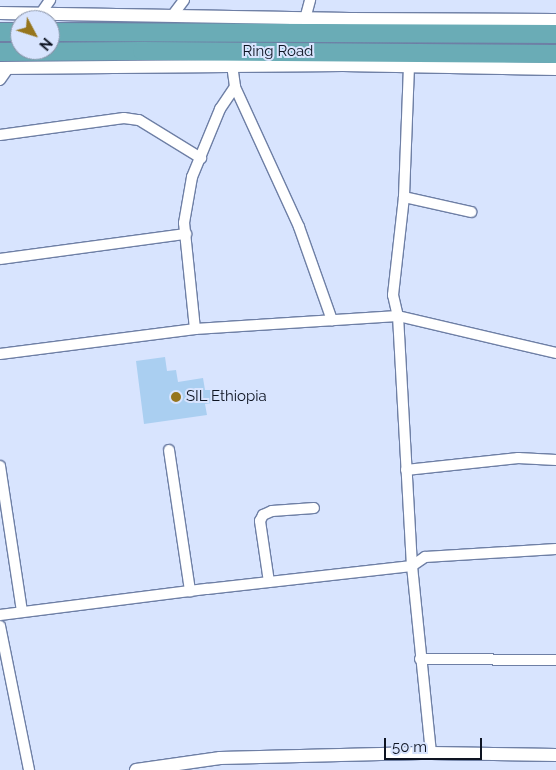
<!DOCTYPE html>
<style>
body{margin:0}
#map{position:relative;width:556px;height:770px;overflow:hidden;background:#d8e4fe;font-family:Raleway,sans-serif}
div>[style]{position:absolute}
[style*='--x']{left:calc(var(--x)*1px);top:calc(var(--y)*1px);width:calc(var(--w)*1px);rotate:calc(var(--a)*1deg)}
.building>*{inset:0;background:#aacff1}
.roads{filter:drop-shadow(1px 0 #6e7fa5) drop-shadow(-1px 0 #6e7fa5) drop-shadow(0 1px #6e7fa5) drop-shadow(0 -1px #6e7fa5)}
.minor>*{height:10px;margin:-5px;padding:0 5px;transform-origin:5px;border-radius:5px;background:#fff}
.tertiary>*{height:12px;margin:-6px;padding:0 6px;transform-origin:6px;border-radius:6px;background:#fff}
.trunk>*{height:18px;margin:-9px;padding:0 9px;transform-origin:9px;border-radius:9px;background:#6aacb6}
.dots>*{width:14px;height:14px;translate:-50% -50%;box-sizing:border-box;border:2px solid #d8e4fe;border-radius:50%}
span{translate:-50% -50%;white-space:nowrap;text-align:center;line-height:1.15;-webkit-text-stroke:4px #d8e4fe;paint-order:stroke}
.street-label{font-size:15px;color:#0e1422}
.poi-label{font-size:15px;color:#0e1422}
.left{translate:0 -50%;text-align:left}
.north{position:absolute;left:10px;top:10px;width:50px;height:50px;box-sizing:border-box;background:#d8e4fe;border:1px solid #8791a6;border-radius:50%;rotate:130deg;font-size:14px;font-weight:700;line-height:20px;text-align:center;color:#0e1422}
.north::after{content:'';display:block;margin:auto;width:18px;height:22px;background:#96751d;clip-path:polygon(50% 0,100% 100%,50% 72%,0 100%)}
.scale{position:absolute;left:384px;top:738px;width:98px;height:22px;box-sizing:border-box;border:2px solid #0e1422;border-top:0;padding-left:6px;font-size:15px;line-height:18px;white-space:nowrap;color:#0e1422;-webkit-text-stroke:4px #d8e4fe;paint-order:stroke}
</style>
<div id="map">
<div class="building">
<div style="clip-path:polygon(165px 357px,167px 371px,176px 370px,178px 382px,203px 378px,205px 390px,210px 390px,212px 403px,205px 404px,207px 415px,144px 424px,136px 361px)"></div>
</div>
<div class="roads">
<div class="minor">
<div style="--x:41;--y:13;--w:16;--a:-55"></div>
<div style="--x:172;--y:16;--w:20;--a:-53"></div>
<div style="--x:305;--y:19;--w:20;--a:-75"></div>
<div style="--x:232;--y:65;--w:22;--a:82"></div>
<div style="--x:235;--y:87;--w:154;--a:65.4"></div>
<div style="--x:299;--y:227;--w:99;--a:70.5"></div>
<div style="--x:409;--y:66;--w:131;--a:92.2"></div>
<div style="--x:404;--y:197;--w:99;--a:96.4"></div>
<div style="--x:393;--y:295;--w:22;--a:77"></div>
<div style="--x:398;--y:316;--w:250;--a:86.8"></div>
<div style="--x:412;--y:566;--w:188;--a:84.2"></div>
<div style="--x:0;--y:80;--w:16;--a:-55"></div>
<div style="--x:0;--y:135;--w:125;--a:-7.8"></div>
<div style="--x:124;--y:118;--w:15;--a:8"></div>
<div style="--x:139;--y:120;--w:73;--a:31.5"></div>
<div style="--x:404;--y:197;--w:69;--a:12.6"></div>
<div style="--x:0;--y:259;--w:188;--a:-7.7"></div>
<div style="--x:195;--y:329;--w:107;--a:-95.9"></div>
<div style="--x:184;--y:223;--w:47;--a:-80.1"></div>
<div style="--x:192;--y:177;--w:74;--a:-67.6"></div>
<div style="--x:220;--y:109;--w:27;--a:-56"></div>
<div style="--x:0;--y:354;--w:197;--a:-7.3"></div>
<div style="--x:195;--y:329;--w:203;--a:-3.7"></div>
<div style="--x:398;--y:316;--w:162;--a:13.2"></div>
<div style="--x:169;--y:450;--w:143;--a:81.5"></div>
<div style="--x:0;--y:466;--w:147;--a:81.4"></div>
<div style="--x:406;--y:470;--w:113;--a:-6.1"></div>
<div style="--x:518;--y:458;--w:38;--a:3"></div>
<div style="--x:269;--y:582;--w:62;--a:-98.4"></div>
<div style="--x:260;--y:521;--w:7;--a:-63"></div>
<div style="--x:263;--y:515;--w:10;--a:-24"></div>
<div style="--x:272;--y:511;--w:42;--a:-4.1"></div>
<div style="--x:0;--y:615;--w:209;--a:-7.2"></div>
<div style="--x:207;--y:589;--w:206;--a:-6.4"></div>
<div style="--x:412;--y:566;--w:16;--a:-35"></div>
<div style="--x:425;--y:557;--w:131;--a:-3.5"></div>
<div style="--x:0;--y:626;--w:147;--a:78.6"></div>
<div style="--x:420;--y:659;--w:136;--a:0.4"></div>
</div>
<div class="tertiary">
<div style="--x:0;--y:13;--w:350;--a:1"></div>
<div style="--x:350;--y:19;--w:206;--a:0.3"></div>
<div style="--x:0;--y:68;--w:343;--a:-0.5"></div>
<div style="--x:343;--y:65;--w:213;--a:1.1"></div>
<div style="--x:136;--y:770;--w:85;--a:-8.1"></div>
<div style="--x:220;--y:758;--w:211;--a:-1.4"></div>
<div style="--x:431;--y:753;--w:125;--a:0.9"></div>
</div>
<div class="trunk">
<div style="--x:0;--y:32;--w:20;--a:0"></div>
<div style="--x:50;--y:32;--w:506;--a:0.23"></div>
<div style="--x:0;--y:52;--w:142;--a:-0.4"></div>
<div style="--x:142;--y:51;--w:414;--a:0.4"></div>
</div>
</div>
<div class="dots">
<div style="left:176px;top:397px;background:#96751d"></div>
</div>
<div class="street-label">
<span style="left:278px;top:52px">Ring Road</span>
</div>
<div class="poi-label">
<span class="left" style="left:186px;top:397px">SIL Ethiopia</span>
</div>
<div class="north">N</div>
<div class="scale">50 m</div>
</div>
